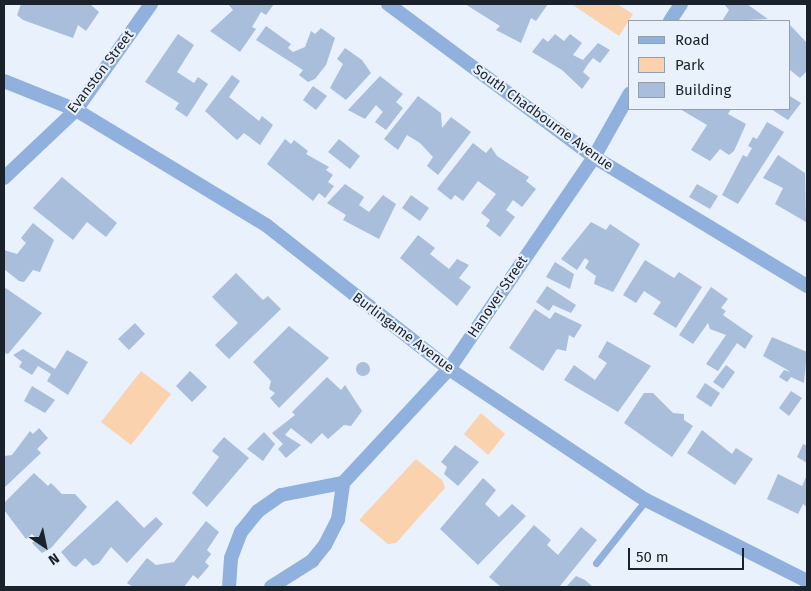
<!DOCTYPE html>
<style>
body{margin:0}
#map{position:relative;width:811px;height:591px;overflow:hidden;background:#e8f1fc;font-family:"Fira Sans",sans-serif}
div>[style]{position:absolute}
[style*='--x']{left:calc(var(--x)*1px);top:calc(var(--y)*1px);width:calc(var(--w)*1px);rotate:calc(var(--a)*1deg)}
.green>*{inset:0;background:#fad2ae}
.building>*{inset:0;background:#a9beda}
.round{border-radius:50%}
.lane>*{height:7px;margin:-3.5px;padding:0 3.5px;transform-origin:3.5px;border-radius:3.5px;background:#90b0dd}
.street>*{height:14px;margin:-7px;padding:0 7px;transform-origin:7px;border-radius:7px;background:#90b0dd}
span{translate:-50% -50%;white-space:nowrap;text-align:center;line-height:1.15;-webkit-text-stroke:4px #e8f1fc;paint-order:stroke}
.street-label{font-size:14px;color:#1a222c}
.frame{position:absolute;inset:0;border:5px solid #1a222c;pointer-events:none}
.legend{position:absolute;left:628px;top:20px;width:162px;height:90px;box-sizing:border-box;background:#e8f1fc;border:1px solid #969ea9;margin:0;padding:6px 9px;list-style:none;font-size:15px;color:#1a222c}
.legend li{display:flex;align-items:center;gap:10px;height:25px}
.legend b{width:25px;border:1px solid #969ea9}
.north{position:absolute;left:20px;top:521px;width:50px;height:50px;-webkit-text-stroke:4px #e8f1fc;paint-order:stroke;rotate:146deg;font-size:14px;font-weight:700;line-height:20px;text-align:center;color:#1a222c}
.north::after{content:'';display:block;margin:auto;width:18px;height:22px;background:#1a222c;clip-path:polygon(50% 0,100% 100%,50% 72%,0 100%)}
.scale{position:absolute;left:628px;top:548px;width:116px;height:22px;box-sizing:border-box;border:2px solid #1a222c;border-top:0;padding-left:6px;font-size:15px;line-height:18px;white-space:nowrap;color:#1a222c;-webkit-text-stroke:4px #e8f1fc;paint-order:stroke}
</style>
<div id="map">
<div class="green">
<div style="clip-path:polygon(617px 4px,633px 14px,619px 36px,573px 5px)"></div>
<div style="clip-path:polygon(141px 371px,171px 394px,131px 445px,101px 422px)"></div>
<div style="clip-path:polygon(481px 413px,505px 434px,488px 455px,464px 434px)"></div>
<div style="clip-path:polygon(416px 459px,442px 480px,445px 488px,396px 543px,388px 544px,359px 520px)"></div>
</div>
<div class="building">
<div style="clip-path:polygon(21px 4px,90px 4px,99px 12px,86px 31px,78px 25px,73px 38px,23px 20px,17px 15px)"></div>
<div style="clip-path:polygon(228px 4px,274px 4px,266px 15px,261px 12px,252px 27px,256px 29px,240px 52px,210px 31px,233px 10px)"></div>
<div style="clip-path:polygon(465px 4px,548px 4px,536px 21px,531px 18px,521px 43px,496px 30px,500px 26px)"></div>
<div style="clip-path:polygon(724px 4px,747px 4px,768px 19px,722px 21px,729px 10px)"></div>
<div style="clip-path:polygon(790px 25px,807px 43px,807px 71px,800px 78px,790px 70px)"></div>
<div style="clip-path:polygon(266px 26px,291px 44px,288px 48px,293px 52px,305px 47px,311px 31px,315px 34px,321px 28px,335px 38px,326px 65px,315px 79px,308px 82px,299px 75px,303px 70px,256px 40px)"></div>
<div style="clip-path:polygon(178px 34px,194px 45px,177px 72px,194px 83px,198px 77px,208px 84px,187px 117px,175px 109px,179px 103px,145px 82px)"></div>
<div style="clip-path:polygon(555px 34px,564px 41px,570px 34px,582px 43px,573px 55px,583px 60px,598px 43px,610px 50px,600px 63px,593px 58px,588px 64px,583px 72px,590px 78px,582px 89px,562px 70px,532px 52px,543px 38px,548px 42px)"></div>
<div style="clip-path:polygon(345px 48px,362px 60px,371px 73px,346px 100px,330px 88px,343px 64px,337px 59px)"></div>
<div style="clip-path:polygon(232px 75px,240px 81px,229px 97px,259px 121px,262px 116px,273px 125px,260px 145px,244px 133px,237px 140px,205px 111px)"></div>
<div style="clip-path:polygon(380px 76px,403px 94px,396px 102px,403px 108px,386px 130px,375px 122px,389px 104px,383px 112px,376px 105px,365px 119px,348px 110px)"></div>
<div style="clip-path:polygon(313px 86px,327px 96px,316px 110px,303px 100px)"></div>
<div style="clip-path:polygon(418px 96px,441px 113px,442px 128px,451px 117px,471px 132px,438px 175px,427px 166px,433px 157px,420px 143px,407px 135px,398px 150px,384px 139px)"></div>
<div style="clip-path:polygon(790px 96px,801px 103px,788px 120px,771px 109px,790px 109px)"></div>
<div style="clip-path:polygon(680px 109px,731px 109px,728px 114px,746px 124px,734px 151px,729px 155px,720px 149px,710px 161px,691px 150px,707px 125px)"></div>
<div style="clip-path:polygon(767px 122px,784px 132px,738px 204px,722px 195px,743px 155px,747px 157px,752px 148px,748px 146px,753px 137px,757px 139px)"></div>
<div style="clip-path:polygon(285px 139px,291px 144px,294px 140px,308px 151px,306px 154px,329px 167px,326px 170px,333px 175px,328px 182px,334px 186px,325px 198px,319px 193px,313px 201px,267px 164px)"></div>
<div style="clip-path:polygon(339px 139px,360px 156px,350px 169px,328px 152px)"></div>
<div style="clip-path:polygon(473px 143px,486px 153px,491px 147px,497px 156px,529px 177px,526px 181px,536px 189px,522px 207px,513px 200px,506px 210px,515px 217px,500px 237px,486px 226px,490px 220px,481px 213px,496px 194px,478px 181px,463px 201px,455px 195px,451px 200px,437px 189px)"></div>
<div style="clip-path:polygon(778px 155px,805px 173px,806px 222px,775px 204px,783px 188px,763px 178px)"></div>
<div style="clip-path:polygon(62px 177px,117px 223px,106px 237px,87px 222px,73px 240px,33px 208px)"></div>
<div style="clip-path:polygon(345px 184px,364px 197px,359px 205px,369px 212px,383px 195px,396px 204px,379px 239px,343px 220px,346px 215px,327px 203px)"></div>
<div style="clip-path:polygon(697px 184px,718px 196px,710px 209px,689px 197px)"></div>
<div style="clip-path:polygon(411px 195px,429px 208px,420px 221px,402px 208px)"></div>
<div style="clip-path:polygon(591px 222px,606px 230px,610px 224px,640px 244px,613px 292px,594px 284px,596px 276px,585px 268px,589px 261px,585px 258px,577px 270px,561px 259px)"></div>
<div style="clip-path:polygon(33px 223px,54px 240px,40px 272px,33px 270px,24px 282px,19px 281px,4px 269px,4px 250px,17px 254px,26px 243px,21px 238px)"></div>
<div style="clip-path:polygon(418px 235px,435px 248px,430px 254px,449px 269px,457px 259px,469px 265px,459px 278px,471px 287px,457px 306px,400px 258px)"></div>
<div style="clip-path:polygon(645px 260px,674px 278px,679px 272px,702px 287px,676px 328px,653px 314px,661px 302px,644px 291px,636px 303px,623px 295px)"></div>
<div style="clip-path:polygon(555px 262px,574px 274px,570px 289px,546px 277px)"></div>
<div style="clip-path:polygon(236px 273px,263px 300px,268px 296px,281px 309px,229px 359px,215px 345px,238px 323px,212px 297px)"></div>
<div style="clip-path:polygon(547px 286px,576px 305px,571px 313px,553px 305px,549px 311px,536px 302px)"></div>
<div style="clip-path:polygon(4px 287px,42px 313px,8px 354px,4px 353px)"></div>
<div style="clip-path:polygon(711px 287px,728px 299px,721px 308px,726px 311px,723px 315px,753px 336px,745px 349px,737px 343px,718px 371px,706px 364px,726px 335px,710px 329px,708px 323px,693px 344px,679px 335px)"></div>
<div style="clip-path:polygon(535px 309px,550px 319px,555px 312px,582px 325px,574px 338px,569px 335px,566px 351px,557px 349px,543px 371px,509px 348px)"></div>
<div style="clip-path:polygon(135px 323px,145px 334px,129px 350px,118px 339px)"></div>
<div style="clip-path:polygon(289px 326px,329px 358px,279px 408px,270px 398px,275px 393px,269px 389px,271px 381px,253px 362px)"></div>
<div style="clip-path:polygon(772px 337px,807px 352px,804px 383px,791px 377px,787px 382px,779px 377px,784px 370px,791px 372px,763px 356px)"></div>
<div style="clip-path:polygon(607px 341px,651px 366px,618px 412px,564px 380px,574px 365px,595px 380px,607px 363px,598px 357px)"></div>
<div style="clip-path:polygon(23px 349px,55px 369px,67px 350px,88px 362px,68px 395px,47px 381px,51px 374px,38px 366px,32px 375px,19px 367px,22px 362px,13px 355px)"></div>
<div class="round" style="left:356px;top:362px;width:14px;height:14px"></div>
<div style="clip-path:polygon(726px 365px,735px 372px,723px 389px,713px 382px)"></div>
<div style="clip-path:polygon(190px 371px,207px 387px,192px 402px,176px 386px)"></div>
<div style="clip-path:polygon(327px 377px,341px 390px,345px 385px,362px 411px,351px 426px,344px 425px,328px 439px,322px 433px,311px 444px,291px 428px,285px 435px,301px 445px,286px 458px,278px 449px,283px 444px,272px 433px,295px 415px,292px 412px)"></div>
<div style="clip-path:polygon(705px 383px,720px 393px,711px 407px,696px 397px)"></div>
<div style="clip-path:polygon(32px 386px,55px 400px,45px 413px,24px 401px)"></div>
<div style="clip-path:polygon(791px 391px,802px 398px,789px 416px,779px 408px)"></div>
<div style="clip-path:polygon(644px 393px,653px 393px,673px 413px,684px 414px,684px 420px,693px 426px,672px 457px,624px 423px)"></div>
<div style="clip-path:polygon(39px 428px,48px 438px,37px 449px,41px 453px,4px 488px,4px 456px,12px 455px,30px 431px,33px 434px)"></div>
<div style="clip-path:polygon(702px 430px,732px 454px,736px 448px,753px 459px,735px 485px,687px 453px)"></div>
<div style="clip-path:polygon(264px 432px,275px 444px,263px 461px,247px 449px)"></div>
<div style="clip-path:polygon(224px 437px,249px 458px,207px 507px,192px 493px,219px 457px,212px 451px)"></div>
<div style="clip-path:polygon(803px 444px,807px 446px,807px 463px,797px 457px)"></div>
<div style="clip-path:polygon(455px 445px,479px 462px,458px 486px,444px 474px,447px 467px,441px 462px)"></div>
<div style="clip-path:polygon(34px 473px,48px 486px,51px 483px,62px 494px,75px 494px,87px 507px,51px 548px,42px 553px,32px 543px,37px 539px,32px 534px,26px 539px,4px 510px,4px 503px)"></div>
<div style="clip-path:polygon(778px 474px,802px 486px,807px 475px,807px 507px,803px 504px,798px 514px,767px 499px)"></div>
<div style="clip-path:polygon(483px 478px,496px 490px,485px 504px,499px 517px,512px 504px,526px 516px,478px 565px,440px 529px)"></div>
<div style="clip-path:polygon(117px 500px,144px 528px,156px 517px,163px 524px,127px 563px,111px 547px,99px 563px,93px 566px,85px 558px,76px 567px,72px 565px,61px 552px)"></div>
<div style="clip-path:polygon(206px 521px,219px 532px,207px 550px,211px 554px,205px 562px,209px 566px,198px 579px,193px 575px,184px 587px,133px 587px,127px 583px,147px 558px,156px 565px,174px 562px)"></div>
<div style="clip-path:polygon(534px 525px,551px 540px,547px 545px,558px 555px,581px 527px,597px 540px,560px 586px,501px 587px,489px 577px)"></div>
<div style="clip-path:polygon(576px 576px,585px 580px,593px 587px,566px 587px)"></div>
</div>
<div class="lane">
<div style="--x:596;--y:563;--w:80;--a:-51.6"></div>
</div>
<div class="street">
<div style="--x:388;--y:4;--w:257;--a:36.6"></div>
<div style="--x:594;--y:157;--w:249;--a:31.2"></div>
<div style="--x:670;--y:21;--w:20;--a:-57"></div>
<div style="--x:4;--y:81;--w:78;--a:21.9"></div>
<div style="--x:76;--y:110;--w:222;--a:31.2"></div>
<div style="--x:266;--y:225;--w:233;--a:38.2"></div>
<div style="--x:449;--y:369;--w:234;--a:33.7"></div>
<div style="--x:644;--y:499;--w:182;--a:26.7"></div>
<div style="--x:4;--y:178;--w:99;--a:-43.4"></div>
<div style="--x:76;--y:110;--w:130;--a:-54.7"></div>
<div style="--x:229;--y:587;--w:29;--a:-86"></div>
<div style="--x:231;--y:558;--w:28;--a:-69"></div>
<div style="--x:241;--y:532;--w:27;--a:-51"></div>
<div style="--x:258;--y:511;--w:28;--a:-35"></div>
<div style="--x:281;--y:495;--w:63;--a:-11"></div>
<div style="--x:271;--y:587;--w:49;--a:-32.4"></div>
<div style="--x:312;--y:561;--w:21;--a:-51"></div>
<div style="--x:325;--y:545;--w:28;--a:-63"></div>
<div style="--x:338;--y:520;--w:37;--a:-82"></div>
<div style="--x:343;--y:483;--w:156;--a:-47.1"></div>
<div style="--x:449;--y:369;--w:257;--a:-55.6"></div>
<div style="--x:594;--y:157;--w:73;--a:-60.6"></div>
</div>
<div class="street-label">
<span style="left:101px;top:72px;rotate:-53deg">Evanston Street</span>
<span style="left:543px;top:118px;rotate:36deg">South Chadbourne Avenue</span>
<span style="left:498px;top:297px;rotate:-56deg">Hanover Street</span>
<span style="left:403px;top:333px;rotate:37deg">Burlingame Avenue</span>
</div>
<div class="frame"></div>
<ul class="legend">
<li><b style="height:6px;background:#90b0dd"></b>Road</li>
<li><b style="height:14px;background:#fad2ae"></b>Park</li>
<li><b style="height:14px;background:#a9beda"></b>Building</li>
</ul>
<div class="north">N</div>
<div class="scale">50 m</div>
</div>
